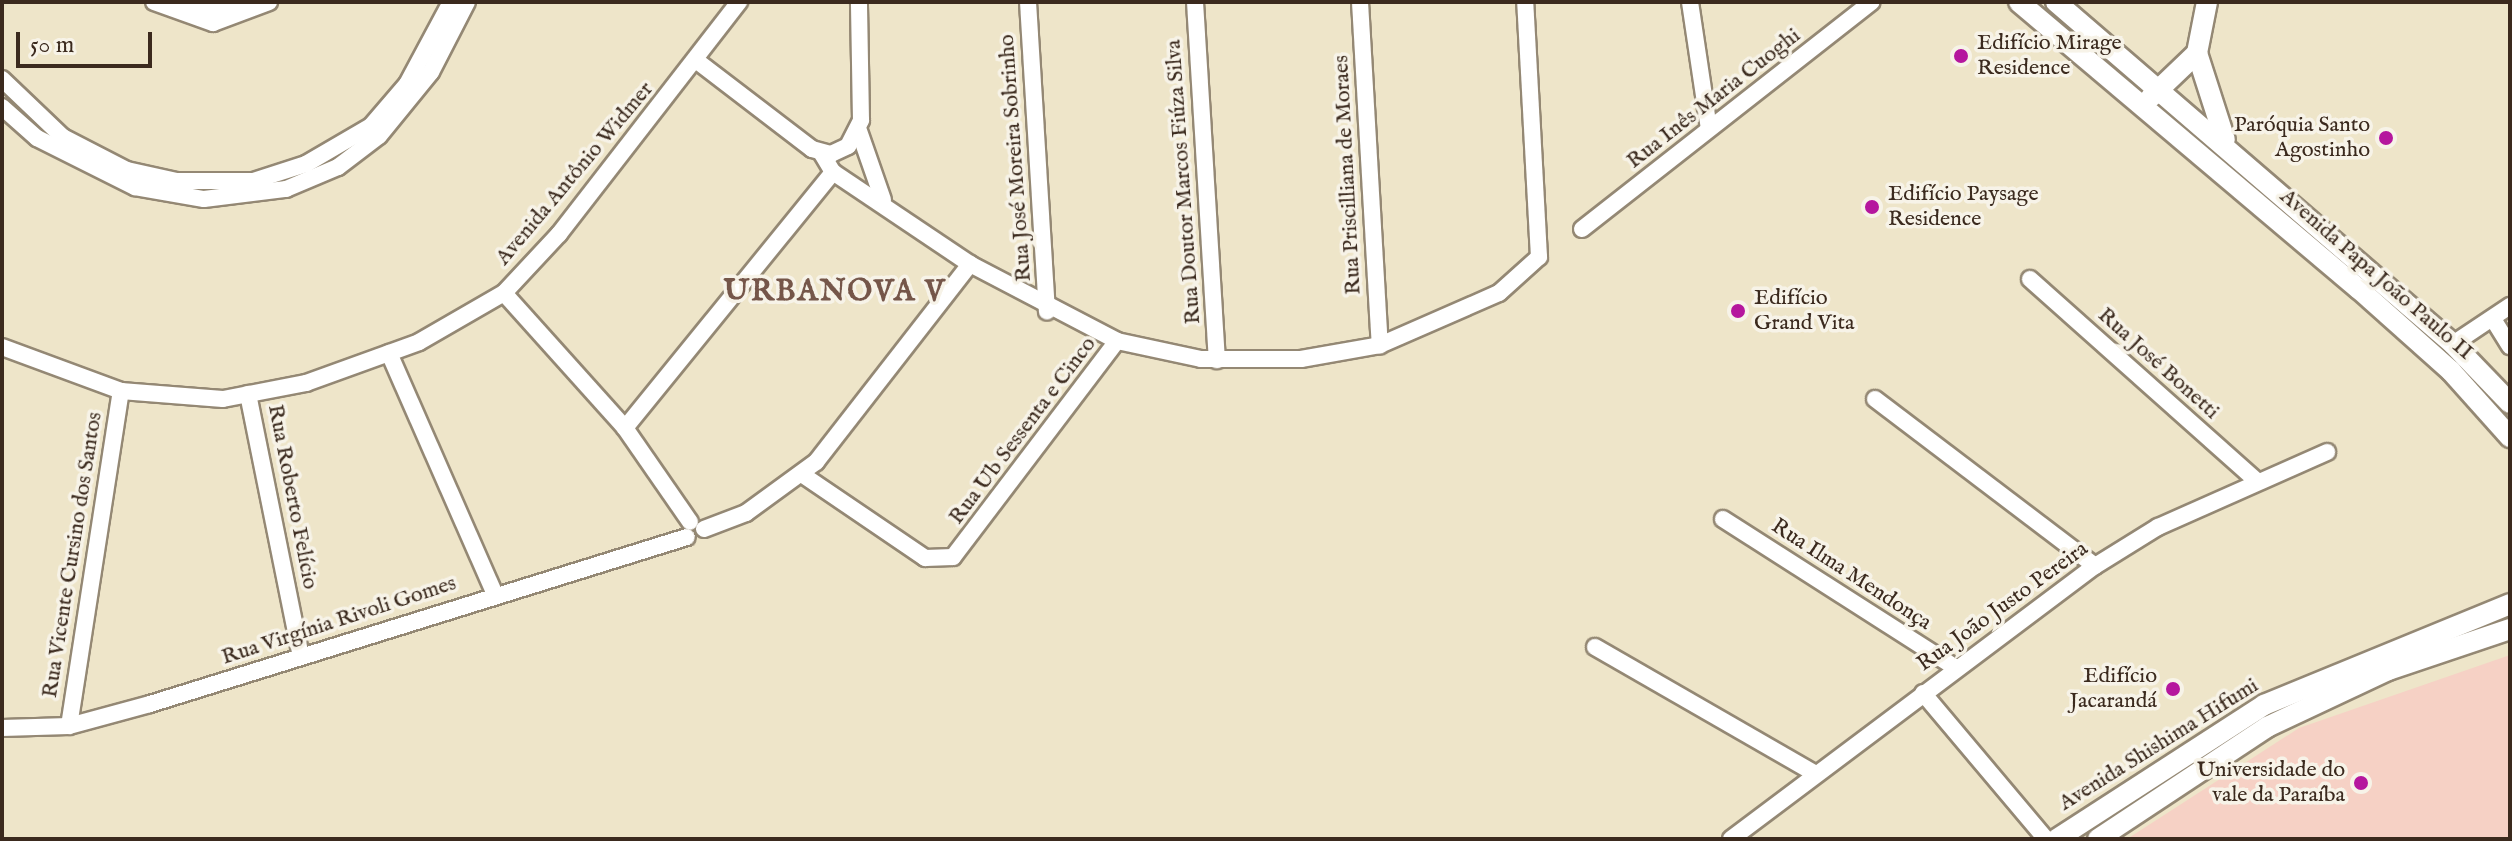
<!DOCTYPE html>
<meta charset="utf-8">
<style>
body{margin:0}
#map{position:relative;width:2512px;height:841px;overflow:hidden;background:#eee5c9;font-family:"IM FELL English",serif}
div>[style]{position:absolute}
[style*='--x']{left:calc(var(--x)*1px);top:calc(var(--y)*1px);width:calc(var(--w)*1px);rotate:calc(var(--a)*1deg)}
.built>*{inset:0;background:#f6d1c5}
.roads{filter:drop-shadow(2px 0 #948874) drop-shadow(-2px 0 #948874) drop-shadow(0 2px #948874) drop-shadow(0 -2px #948874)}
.minor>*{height:16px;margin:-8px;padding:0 8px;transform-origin:8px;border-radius:8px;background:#fff}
.tertiary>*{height:20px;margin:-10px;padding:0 10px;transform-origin:10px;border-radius:10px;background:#fff}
.dots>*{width:22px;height:22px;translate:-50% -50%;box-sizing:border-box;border:4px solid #f7f3e8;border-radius:50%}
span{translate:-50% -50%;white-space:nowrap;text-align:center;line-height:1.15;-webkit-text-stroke:7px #f7f3e8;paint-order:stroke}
.poi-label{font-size:22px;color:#3b2a1e}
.left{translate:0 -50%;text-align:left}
.right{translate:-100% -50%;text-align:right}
.street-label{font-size:22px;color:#3b2a1e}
.district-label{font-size:30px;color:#755649;font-weight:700;letter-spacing:2px}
.frame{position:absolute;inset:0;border:4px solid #3b2a1e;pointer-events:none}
.scale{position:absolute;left:16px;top:32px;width:136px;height:36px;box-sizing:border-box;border:4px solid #3b2a1e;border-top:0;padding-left:10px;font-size:24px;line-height:28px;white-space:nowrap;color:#3b2a1e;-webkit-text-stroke:6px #f7f3e8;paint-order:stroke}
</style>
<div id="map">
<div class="built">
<div style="clip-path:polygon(2510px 655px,2510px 839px,2127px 839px,2299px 728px)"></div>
</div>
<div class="roads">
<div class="minor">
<div style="--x:154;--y:2;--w:63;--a:19.6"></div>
<div style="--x:213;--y:23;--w:60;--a:-20.6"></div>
<div style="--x:178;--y:2;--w:31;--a:15"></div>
<div style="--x:208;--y:10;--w:35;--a:-13"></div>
<div style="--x:1028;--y:2;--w:310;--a:86.5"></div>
<div style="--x:1195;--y:2;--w:359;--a:86.5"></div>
<div style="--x:1360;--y:2;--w:344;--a:86.7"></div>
<div style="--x:1690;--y:2;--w:128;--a:81.5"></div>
<div style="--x:697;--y:61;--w:145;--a:37.4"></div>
<div style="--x:812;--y:149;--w:20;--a:15"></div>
<div style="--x:831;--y:154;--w:19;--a:-25"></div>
<div style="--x:848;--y:146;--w:29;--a:-63"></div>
<div style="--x:861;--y:120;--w:118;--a:-91"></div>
<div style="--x:2;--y:79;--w:84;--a:43.6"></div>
<div style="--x:63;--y:137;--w:72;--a:27.3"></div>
<div style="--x:127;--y:170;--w:51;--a:12.4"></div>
<div style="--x:177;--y:181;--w:76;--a:0"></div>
<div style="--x:253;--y:181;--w:56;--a:-17.8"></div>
<div style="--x:306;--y:164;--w:75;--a:-30.3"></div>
<div style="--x:371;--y:126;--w:55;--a:-49.4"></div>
<div style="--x:407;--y:84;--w:93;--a:-61.8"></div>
<div style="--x:2;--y:107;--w:47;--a:41.5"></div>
<div style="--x:37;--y:138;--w:110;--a:26.6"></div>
<div style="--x:135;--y:187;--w:70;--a:9.9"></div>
<div style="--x:204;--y:199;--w:83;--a:-7"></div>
<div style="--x:286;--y:189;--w:56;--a:-22.9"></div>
<div style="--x:338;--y:167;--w:51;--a:-37.1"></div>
<div style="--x:379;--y:136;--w:82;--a:-50.9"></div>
<div style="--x:431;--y:72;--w:79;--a:-62.8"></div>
<div style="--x:859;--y:131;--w:73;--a:70.8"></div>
<div style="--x:822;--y:154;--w:21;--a:59"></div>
<div style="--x:833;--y:172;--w:165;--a:33.9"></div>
<div style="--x:970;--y:264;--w:166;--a:27.6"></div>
<div style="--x:1117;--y:341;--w:86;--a:12.1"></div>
<div style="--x:1201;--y:359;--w:100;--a:0"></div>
<div style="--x:1301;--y:359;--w:80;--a:-10"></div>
<div style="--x:1380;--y:345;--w:130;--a:-23.6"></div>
<div style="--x:1499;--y:293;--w:54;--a:-42"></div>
<div style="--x:1539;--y:257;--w:255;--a:-93.1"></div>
<div style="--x:1582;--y:229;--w:368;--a:-38.1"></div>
<div style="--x:2030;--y:279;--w:304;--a:41.7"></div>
<div style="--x:504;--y:293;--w:181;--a:48.1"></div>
<div style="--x:625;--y:428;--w:114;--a:55.3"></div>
<div style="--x:2493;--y:319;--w:32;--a:58"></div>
<div style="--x:2453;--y:344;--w:69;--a:-33.7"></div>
<div style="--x:2;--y:347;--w:127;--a:20.3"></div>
<div style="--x:121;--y:391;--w:102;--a:4.5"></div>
<div style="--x:223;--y:399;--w:85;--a:-10.9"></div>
<div style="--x:306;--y:383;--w:120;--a:-19.9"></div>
<div style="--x:419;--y:342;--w:98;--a:-30"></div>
<div style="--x:504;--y:293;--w:81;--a:-47"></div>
<div style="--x:559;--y:234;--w:294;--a:-52.2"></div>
<div style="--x:389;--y:353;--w:263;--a:66.3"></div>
<div style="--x:248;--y:394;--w:267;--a:78.6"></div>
<div style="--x:1875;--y:399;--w:276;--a:37.2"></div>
<div style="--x:625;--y:428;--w:330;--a:-50.9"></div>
<div style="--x:803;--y:475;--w:148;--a:34.2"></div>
<div style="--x:925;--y:558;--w:28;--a:-2"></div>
<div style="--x:953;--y:557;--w:271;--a:-52.8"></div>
<div style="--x:1723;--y:519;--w:277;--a:32.6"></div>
<div style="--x:704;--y:529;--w:45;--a:-20.9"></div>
<div style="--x:746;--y:513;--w:87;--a:-36.1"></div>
<div style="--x:816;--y:462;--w:251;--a:-52.1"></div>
<div style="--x:1595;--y:647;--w:255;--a:29.9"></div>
<div style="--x:1923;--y:693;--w:191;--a:49.9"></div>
<div style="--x:69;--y:726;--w:339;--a:-81.2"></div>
<div style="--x:2;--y:728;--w:67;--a:-1.7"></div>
<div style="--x:69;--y:726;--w:84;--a:-15.2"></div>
<div style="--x:150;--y:704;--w:562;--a:-17.28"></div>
<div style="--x:1731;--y:839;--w:455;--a:-36.9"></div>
<div style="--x:2095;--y:566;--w:74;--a:-31.8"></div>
<div style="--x:2158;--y:527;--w:185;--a:-23.9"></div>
</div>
<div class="tertiary">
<div style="--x:2019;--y:2;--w:445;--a:40.2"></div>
<div style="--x:2359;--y:289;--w:123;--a:41.7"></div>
<div style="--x:2451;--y:371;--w:89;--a:48.2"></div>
<div style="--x:2056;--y:2;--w:524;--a:40.74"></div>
<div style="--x:2453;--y:344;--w:82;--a:46"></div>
<div style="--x:2207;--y:2;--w:52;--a:101.1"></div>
<div style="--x:2197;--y:53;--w:91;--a:72.2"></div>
<div style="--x:2151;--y:97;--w:64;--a:-43.7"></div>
<div style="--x:2057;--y:839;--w:247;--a:-32.9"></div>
<div style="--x:2264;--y:705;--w:266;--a:-22.3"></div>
<div style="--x:2098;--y:839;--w:203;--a:-33.5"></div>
<div style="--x:2267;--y:727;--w:134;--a:-25.2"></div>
<div style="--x:2388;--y:670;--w:129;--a:-18.6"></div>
</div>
</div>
<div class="dots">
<div style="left:1961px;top:56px;background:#b5179e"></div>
<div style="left:2386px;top:138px;background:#b5179e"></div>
<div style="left:1872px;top:207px;background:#b5179e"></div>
<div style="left:1738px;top:311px;background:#b5179e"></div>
<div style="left:2173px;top:689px;background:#b5179e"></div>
<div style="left:2361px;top:783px;background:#b5179e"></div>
</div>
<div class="poi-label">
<span class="left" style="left:1977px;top:56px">Edifício Mirage<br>Residence</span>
<span class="right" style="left:2370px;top:138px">Paróquia Santo<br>Agostinho</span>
<span class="left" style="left:1888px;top:207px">Edifício Paysage<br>Residence</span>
<span class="left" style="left:1754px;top:311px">Edifício<br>Grand Vita</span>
<span class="right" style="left:2157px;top:689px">Edifício<br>Jacarandá</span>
<span class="right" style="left:2345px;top:783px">Universidade do<br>vale da Paraíba</span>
</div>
<div class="street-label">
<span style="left:1714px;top:99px;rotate:-38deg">Rua Inês Maria Cuoghi</span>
<span style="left:1016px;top:158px;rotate:-94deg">Rua José Moreira Sobrinho</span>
<span style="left:575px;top:174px;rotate:-50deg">Avenida Antônio Widmer</span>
<span style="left:1348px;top:175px;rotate:-93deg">Rua Priscilliana de Moraes</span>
<span style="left:1184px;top:182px;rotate:-94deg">Rua Doutor Marcos Fiúza Silva</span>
<span style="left:2376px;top:275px;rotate:41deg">Avenida Papa João Paulo II</span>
<span style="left:2158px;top:364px;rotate:42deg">Rua José Bonetti</span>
<span style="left:1023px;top:431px;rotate:-53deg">Rua Ub Sessenta e Cinco</span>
<span style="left:292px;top:497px;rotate:79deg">Rua Roberto Felício</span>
<span style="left:73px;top:555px;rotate:-81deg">Rua Vicente Cursino dos Santos</span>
<span style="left:1851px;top:575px;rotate:33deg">Rua Ilma Mendonça</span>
<span style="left:2003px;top:607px;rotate:-36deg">Rua João Justo Pereira</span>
<span style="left:339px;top:621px;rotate:-18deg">Rua Virgínia Rivoli Gomes</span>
<span style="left:2159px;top:745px;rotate:-32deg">Avenida Shishima Hifumi</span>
</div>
<div class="district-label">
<span style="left:835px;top:292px">URBANOVA V</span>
</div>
<div class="frame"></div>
<div class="scale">50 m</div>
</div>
